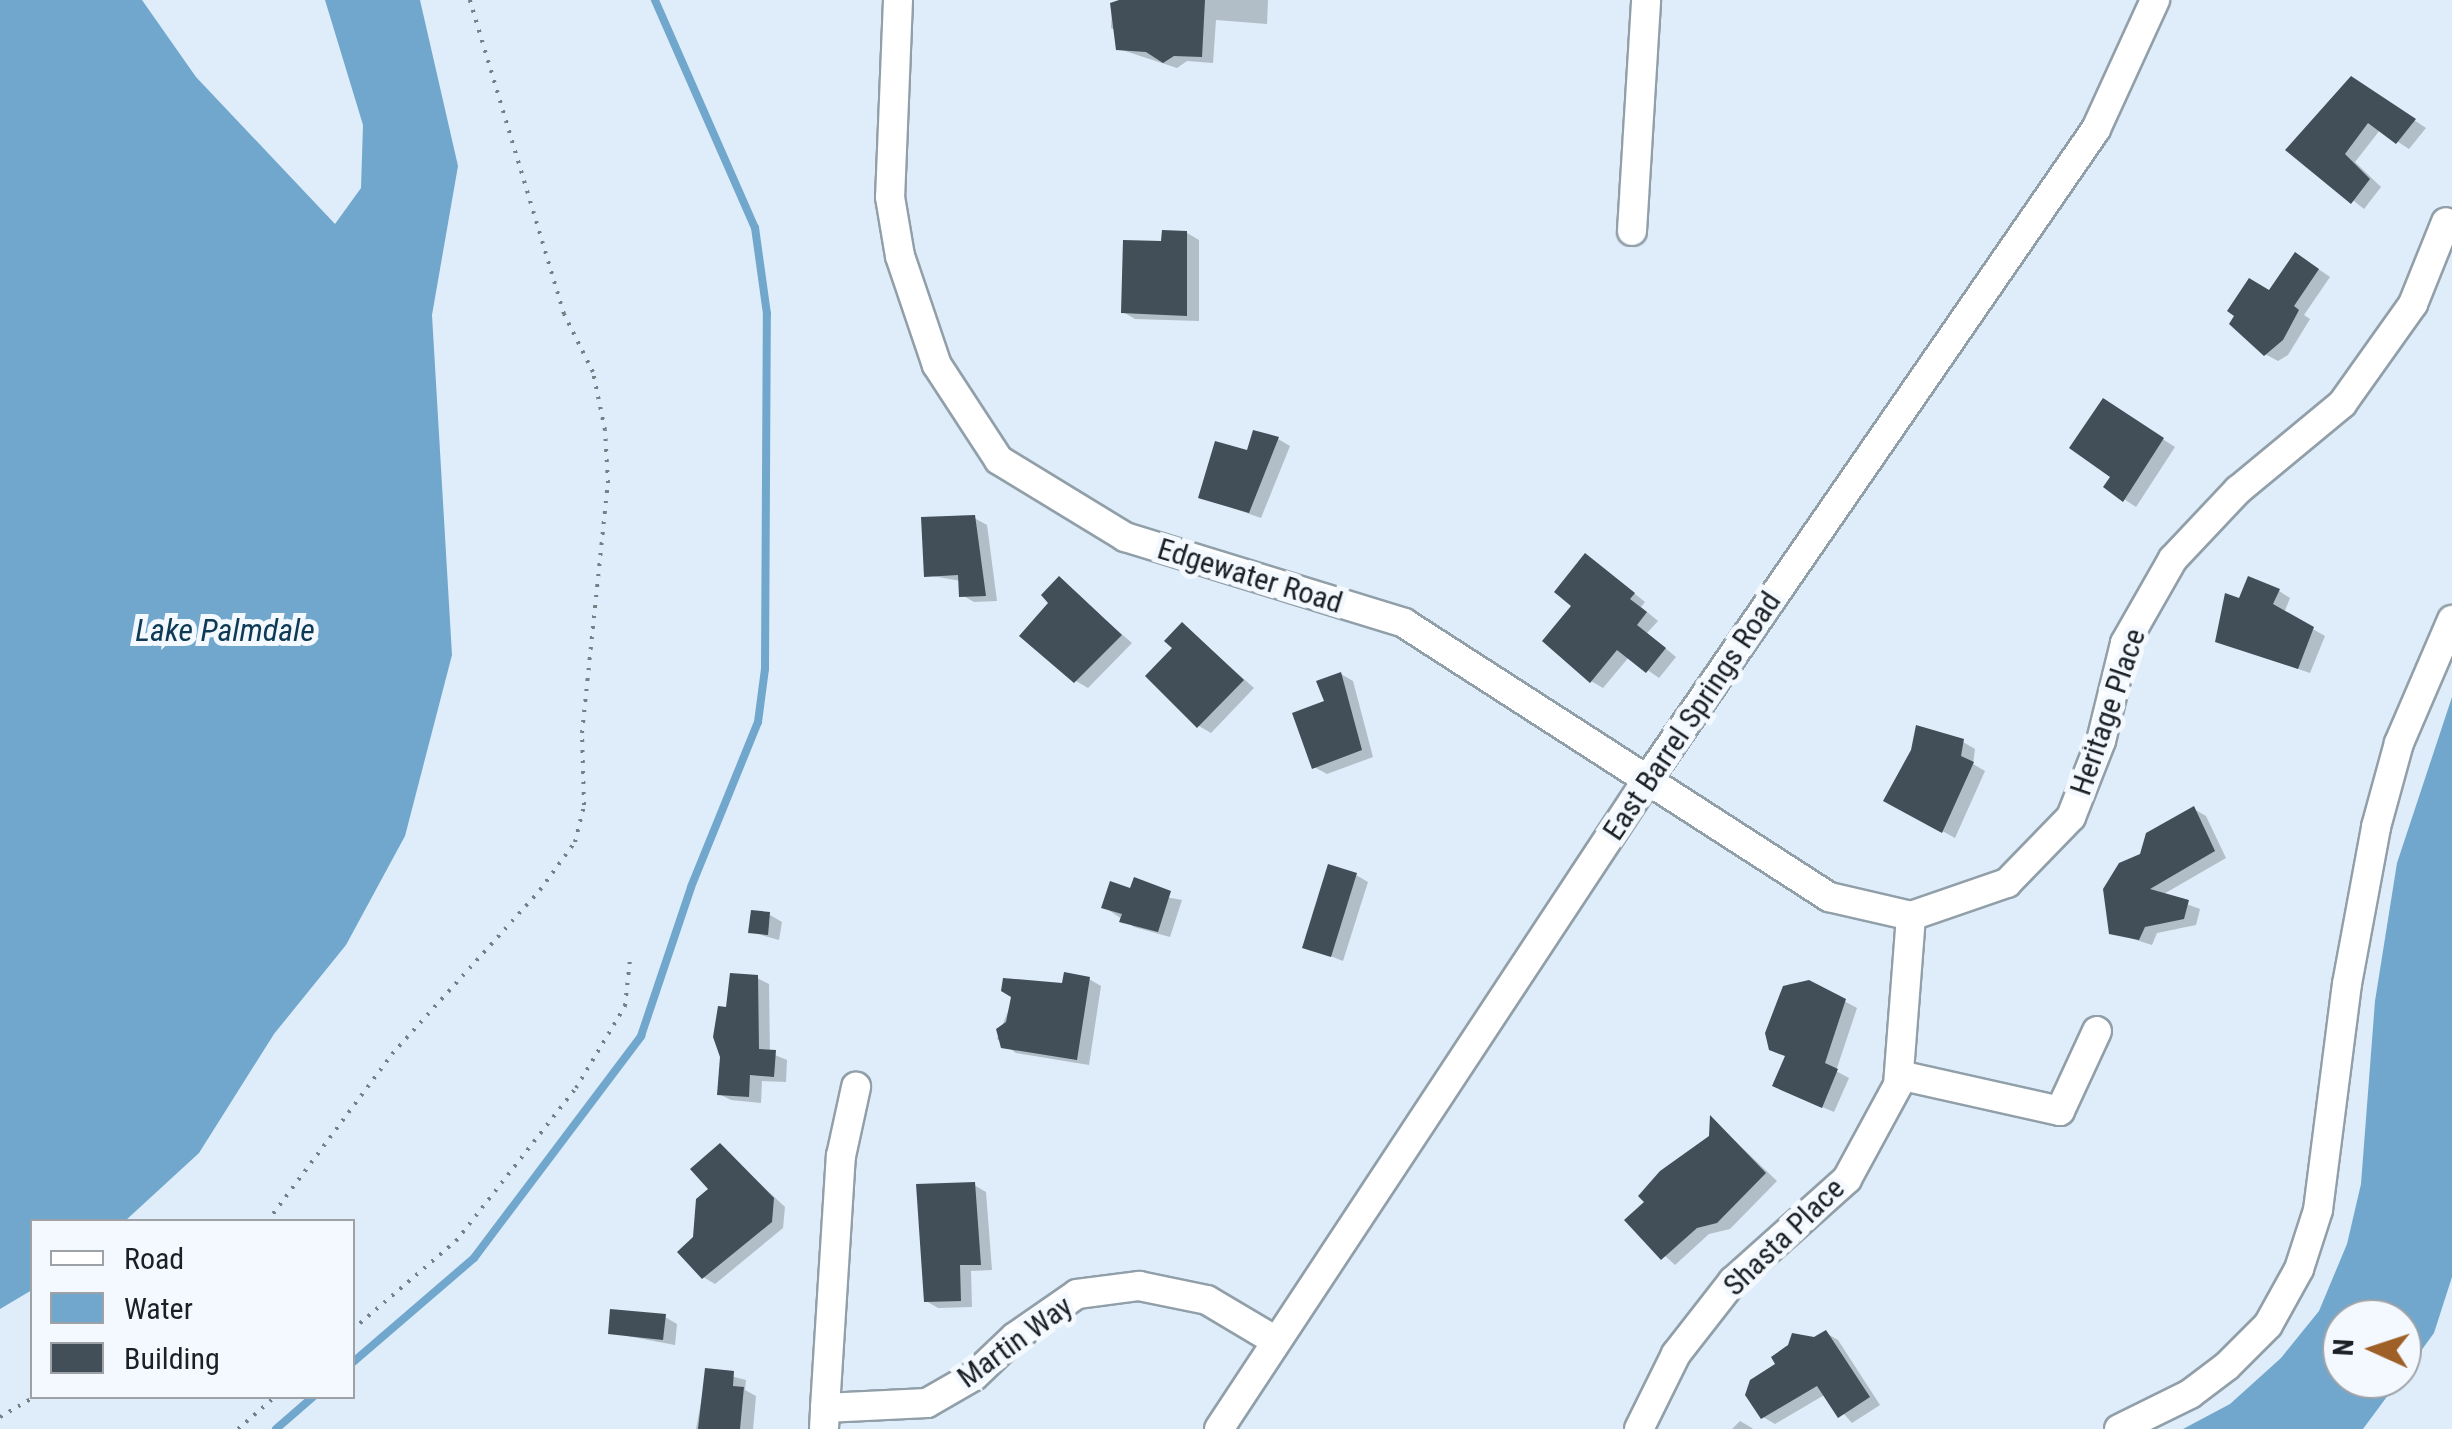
<!DOCTYPE html>
<style>
body{margin:0}
#map{position:relative;width:2452px;height:1429px;overflow:hidden;background:#deedf9;font-family:"Roboto Condensed",sans-serif}
div>[style]{position:absolute}
[style*='--x']{left:calc(var(--x)*1px);top:calc(var(--y)*1px);width:calc(var(--w)*1px);rotate:calc(var(--a)*1deg)}
.water>*{inset:0;background:#71a7cd}
.shadow>*{inset:0;background:#0003}
.stream>*{height:8px;margin:-4px;padding:0 4px;transform-origin:4px;border-radius:4px;background:#71a7cd}
.building>*{inset:0;background:#424e58}
.path>*{height:4px;margin-top:-2px;transform-origin:0;background:repeating-linear-gradient(90deg,#757f86 0 2.5px,transparent 0 10.5px)}
.roads{filter:drop-shadow(2px 0 #919fa9) drop-shadow(-2px 0 #919fa9) drop-shadow(0 2px #919fa9) drop-shadow(0 -2px #919fa9)}
.minor>*{height:28px;margin:-14px;padding:0 14px;transform-origin:14px;border-radius:14px;background:#fff}
span{translate:-50% -50%;white-space:nowrap;text-align:center;line-height:1.15;-webkit-text-stroke:10px #f3f9fe;paint-order:stroke}
.street-label{font-size:30px;color:#1b2024}
.water-label{font-size:32px;color:#0e3a55;font-style:italic}
.legend{position:absolute;left:30px;top:1219px;width:325px;height:180px;box-sizing:border-box;background:#f3f9fe;border:2px solid #9da2a7;margin:0;padding:12px 18px;list-style:none;font-size:30px;color:#1b2024}
.legend li{display:flex;align-items:center;gap:20px;height:50px}
.legend b{width:50px;border:2px solid #9da2a7}
.north{position:absolute;left:2322px;top:1299px;width:100px;height:100px;box-sizing:border-box;background:#f3f9fe;border:2px solid #9da2a7;border-radius:50%;rotate:273deg;font-size:28px;font-weight:700;line-height:40px;text-align:center;color:#1b2024}
.north::after{content:'';display:block;margin:auto;width:35px;height:45px;background:#9f6027;clip-path:polygon(50% 0,100% 100%,50% 72%,0 100%)}
</style>
<div id="map">
<div class="water">
<div style="clip-path:polygon(0 0,142px 0,196px 77px,335px 224px,361px 188px,363px 125px,325px 0,420px 0,458px 166px,432px 315px,452px 655px,405px 836px,346px 945px,274px 1034px,199px 1153px,125px 1221px,32px 1222px,32px 1290px,0 1309px)"></div>
<div style="clip-path:polygon(2452px 697px,2452px 1277px,2434px 1333px,2402px 1377px,2402px 1319px,2342px 1319px,2342px 1379px,2400px 1379px,2363px 1429px,2183px 1429px,2230px 1404px,2281px 1358px,2319px 1311px,2347px 1244px,2361px 1184px,2375px 1001px,2397px 863px)"></div>
</div>
<div class="shadow">
<div style="clip-path:polygon(1121px 0,1268px 0,1267px 24px,1216px 20px,1213px 63px,1187px 61px,1177px 68px,1119px 49px,1120px 33px,1111px 28px,1112px 6px)"></div>
<div style="clip-path:polygon(2363px 86px,2426px 128px,2409px 149px,2380px 130px,2355px 162px,2381px 187px,2364px 209px,2289px 149px)"></div>
<div style="clip-path:polygon(1187px 233px,1199px 240px,1199px 321px,1135px 319px,1123px 312px,1164px 244px)"></div>
<div style="clip-path:polygon(2308px 262px,2330px 277px,2304px 315px,2310px 319px,2288px 355px,2278px 361px,2265px 354px,2270px 293px)"></div>
<div style="clip-path:polygon(2114px 408px,2175px 447px,2136px 507px,2106px 487px,2114px 476px)"></div>
<div style="clip-path:polygon(1278px 439px,1290px 446px,1261px 518px,1201px 497px,1249px 454px)"></div>
<div style="clip-path:polygon(974px 518px,987px 525px,997px 601px,974px 602px,962px 595px,961px 581px,926px 575px)"></div>
<div style="clip-path:polygon(1598px 564px,1645px 602px,1641px 607px,1658px 621px,1647px 633px,1676px 657px,1659px 678px,1629px 657px,1603px 688px,1591px 681px,1575px 605px)"></div>
<div style="clip-path:polygon(1059px 580px,1132px 643px,1088px 688px,1076px 681px)"></div>
<div style="clip-path:polygon(2279px 591px,2290px 598px,2284px 613px,2325px 636px,2310px 673px,2218px 641px,2241px 601px)"></div>
<div style="clip-path:polygon(1183px 625px,1254px 688px,1211px 733px,1199px 726px,1175px 648px)"></div>
<div style="clip-path:polygon(1341px 674px,1353px 681px,1373px 757px,1327px 774px,1314px 767px,1327px 703px)"></div>
<div style="clip-path:polygon(1963px 742px,1975px 749px,1973px 764px,1985px 771px,1955px 838px,1886px 800px)"></div>
<div style="clip-path:polygon(2194px 809px,2206px 816px,2226px 858px,2162px 895px,2200px 909px,2196px 925px,2157px 933px,2152px 945px,2111px 932px,2142px 856px)"></div>
<div style="clip-path:polygon(1356px 875px,1368px 882px,1343px 961px,1305px 946px)"></div>
<div style="clip-path:polygon(1132px 891px,1182px 900px,1170px 937px,1134px 927px,1104px 907px)"></div>
<div style="clip-path:polygon(770px 915px,782px 922px,779px 940px,751px 932px)"></div>
<div style="clip-path:polygon(757px 978px,769px 984px,770px 1053px,787px 1060px,786px 1082px,762px 1081px,761px 1103px,731px 1100px,719px 1094px,728px 1009px)"></div>
<div style="clip-path:polygon(1089px 979px,1101px 986px,1089px 1065px,1016px 1053px,997px 1039px,1014px 996px)"></div>
<div style="clip-path:polygon(1809px 982px,1857px 1008px,1836px 1071px,1849px 1078px,1834px 1112px,1787px 1092px,1788px 1057px,1768px 1027px,1789px 984px)"></div>
<div style="clip-path:polygon(1712px 1119px,1777px 1181px,1730px 1229px,1709px 1234px,1675px 1265px,1627px 1221px,1711px 1138px)"></div>
<div style="clip-path:polygon(720px 1146px,785px 1207px,783px 1228px,715px 1284px,703px 1277px,696px 1238px)"></div>
<div style="clip-path:polygon(974px 1185px,986px 1192px,992px 1270px,971px 1271px,972px 1307px,938px 1308px,926px 1301px)"></div>
<div style="clip-path:polygon(665px 1317px,677px 1324px,675px 1345px,611px 1333px)"></div>
<div style="clip-path:polygon(1826px 1333px,1838px 1340px,1880px 1405px,1852px 1423px,1826px 1394px,1775px 1424px,1763px 1417px)"></div>
<div style="clip-path:polygon(707px 1370px,746px 1380px,745px 1390px,756px 1396px,753px 1429px,696px 1429px)"></div>
<div style="clip-path:polygon(1740px 1421px,1752px 1428px,1753px 1429px,1732px 1429px)"></div>
</div>
<div class="stream">
<div style="--x:352;--y:1363;--w:161;--a:-40.7"></div>
<div style="--x:474;--y:1258;--w:278;--a:-53"></div>
<div style="--x:641;--y:1036;--w:157;--a:-71.4"></div>
<div style="--x:691;--y:887;--w:178;--a:-67.9"></div>
<div style="--x:758;--y:722;--w:53;--a:-82.5"></div>
<div style="--x:765;--y:669;--w:355;--a:-89.7"></div>
<div style="--x:767;--y:314;--w:87;--a:-97.9"></div>
<div style="--x:755;--y:228;--w:249;--a:-113.7"></div>
<div style="--x:276;--y:1429;--w:50;--a:-41"></div>
</div>
<div class="building">
<div style="clip-path:polygon(1119px 0,1205px 0,1202px 57px,1174px 56px,1163px 63px,1146px 52px,1116px 50px,1110px 3px)"></div>
<div style="clip-path:polygon(2351px 76px,2416px 119px,2396px 144px,2368px 123px,2345px 154px,2370px 179px,2351px 204px,2285px 150px)"></div>
<div style="clip-path:polygon(1162px 230px,1187px 231px,1187px 316px,1121px 313px,1123px 240px,1161px 241px)"></div>
<div style="clip-path:polygon(2295px 252px,2319px 269px,2294px 306px,2299px 310px,2283px 340px,2264px 356px,2229px 324px,2234px 316px,2227px 311px,2249px 278px,2269px 290px)"></div>
<div style="clip-path:polygon(2103px 398px,2164px 438px,2123px 502px,2103px 487px,2110px 477px,2069px 448px)"></div>
<div style="clip-path:polygon(1253px 430px,1279px 437px,1249px 513px,1198px 498px,1215px 441px,1247px 450px)"></div>
<div style="clip-path:polygon(975px 515px,986px 596px,959px 597px,958px 575px,924px 577px,921px 517px)"></div>
<div style="clip-path:polygon(1585px 553px,1635px 593px,1630px 599px,1647px 612px,1637px 625px,1666px 648px,1646px 673px,1617px 650px,1590px 683px,1542px 641px,1571px 606px,1554px 592px)"></div>
<div style="clip-path:polygon(1059px 576px,1122px 635px,1074px 683px,1019px 636px,1048px 603px,1041px 595px)"></div>
<div style="clip-path:polygon(2248px 576px,2280px 589px,2273px 604px,2314px 627px,2298px 669px,2215px 642px,2225px 593px,2239px 598px)"></div>
<div style="clip-path:polygon(1182px 622px,1244px 680px,1197px 728px,1145px 676px,1172px 648px,1164px 641px)"></div>
<div style="clip-path:polygon(1341px 672px,1362px 750px,1312px 769px,1292px 713px,1324px 701px,1316px 681px)"></div>
<div style="clip-path:polygon(1916px 725px,1964px 739px,1961px 756px,1974px 762px,1942px 833px,1883px 801px,1911px 750px)"></div>
<div style="clip-path:polygon(2194px 806px,2215px 851px,2150px 889px,2189px 900px,2184px 919px,2145px 927px,2139px 940px,2109px 934px,2103px 889px,2119px 863px,2140px 854px,2146px 833px)"></div>
<div style="clip-path:polygon(1328px 864px,1357px 873px,1331px 957px,1302px 948px)"></div>
<div style="clip-path:polygon(1134px 877px,1171px 891px,1158px 932px,1119px 922px,1122px 914px,1101px 908px,1110px 881px,1130px 888px)"></div>
<div style="clip-path:polygon(751px 910px,770px 912px,768px 935px,748px 933px)"></div>
<div style="clip-path:polygon(1064px 972px,1090px 977px,1077px 1060px,1001px 1048px,996px 1029px,1006px 1022px,1011px 997px,1001px 991px,1003px 978px,1062px 983px)"></div>
<div style="clip-path:polygon(730px 973px,758px 975px,759px 1049px,776px 1050px,774px 1077px,750px 1075px,749px 1097px,717px 1095px,720px 1057px,713px 1037px,718px 1006px,726px 1007px)"></div>
<div style="clip-path:polygon(1809px 980px,1846px 999px,1825px 1063px,1838px 1069px,1822px 1108px,1772px 1086px,1785px 1056px,1769px 1050px,1765px 1033px,1783px 986px)"></div>
<div style="clip-path:polygon(1710px 1115px,1766px 1173px,1717px 1223px,1697px 1228px,1661px 1260px,1624px 1220px,1644px 1202px,1638px 1196px,1660px 1171px,1709px 1136px)"></div>
<div style="clip-path:polygon(720px 1143px,774px 1198px,772px 1222px,702px 1279px,677px 1252px,693px 1237px,696px 1199px,708px 1189px,690px 1169px)"></div>
<div style="clip-path:polygon(975px 1182px,981px 1265px,960px 1265px,961px 1301px,924px 1302px,916px 1184px)"></div>
<div style="clip-path:polygon(610px 1309px,666px 1314px,663px 1340px,608px 1334px)"></div>
<div style="clip-path:polygon(1826px 1330px,1870px 1397px,1838px 1418px,1817px 1386px,1761px 1419px,1745px 1395px,1750px 1380px,1775px 1364px,1771px 1357px,1788px 1345px,1792px 1333px,1814px 1337px)"></div>
<div style="clip-path:polygon(705px 1368px,734px 1371px,733px 1386px,744px 1387px,740px 1429px,698px 1429px)"></div>
</div>
<div class="path">
<div style="--x:267;--y:1222;--w:209;--a:-53.3"></div>
<div style="--x:392;--y:1054;--w:221;--a:-47.9"></div>
<div style="--x:540;--y:890;--w:59;--a:-53.9"></div>
<div style="--x:575;--y:842;--w:38;--a:-76"></div>
<div style="--x:584;--y:805;--w:72;--a:-91.6"></div>
<div style="--x:582;--y:733;--w:251;--a:-84.1"></div>
<div style="--x:608;--y:483;--w:53;--a:-93.2"></div>
<div style="--x:605;--y:430;--w:59;--a:-101.7"></div>
<div style="--x:593;--y:372;--w:65;--a:-116.6"></div>
<div style="--x:564;--y:314;--w:328;--a:-106.7"></div>
<div style="--x:352;--y:1330;--w:137;--a:-40.6"></div>
<div style="--x:456;--y:1241;--w:194;--a:-51.9"></div>
<div style="--x:576;--y:1088;--w:96;--a:-59.1"></div>
<div style="--x:625;--y:1006;--w:47;--a:-83.9"></div>
<div style="--x:0;--y:1417;--w:42;--a:-30.3"></div>
<div style="--x:238;--y:1429;--w:50;--a:-41"></div>
</div>
<div class="roads">
<div class="minor">
<div style="--x:898;--y:0;--w:197;--a:92.3"></div>
<div style="--x:890;--y:197;--w:60;--a:80.4"></div>
<div style="--x:900;--y:256;--w:115;--a:71.3"></div>
<div style="--x:937;--y:365;--w:113;--a:56.9"></div>
<div style="--x:999;--y:460;--w:148;--a:31.4"></div>
<div style="--x:1125;--y:537;--w:292;--a:17.1"></div>
<div style="--x:1404;--y:623;--w:506;--a:32.81"></div>
<div style="--x:1829;--y:897;--w:84;--a:13"></div>
<div style="--x:1911;--y:916;--w:102;--a:-19"></div>
<div style="--x:2007;--y:883;--w:92;--a:-45.9"></div>
<div style="--x:2071;--y:817;--w:82;--a:-68.5"></div>
<div style="--x:2101;--y:741;--w:101;--a:-76.2"></div>
<div style="--x:2125;--y:643;--w:97;--a:-60.3"></div>
<div style="--x:2173;--y:559;--w:95;--a:-46.7"></div>
<div style="--x:2238;--y:490;--w:135;--a:-39.6"></div>
<div style="--x:2342;--y:404;--w:123;--a:-54.6"></div>
<div style="--x:2413;--y:304;--w:88;--a:-68.1"></div>
<div style="--x:1632;--y:231;--w:231;--a:-86.5"></div>
<div style="--x:1899;--y:1075;--w:165;--a:12.6"></div>
<div style="--x:2060;--y:1111;--w:88;--a:-65.2"></div>
<div style="--x:825;--y:1408;--w:253;--a:-86.4"></div>
<div style="--x:841;--y:1156;--w:71;--a:-77.7"></div>
<div style="--x:824;--y:1429;--w:21;--a:-87"></div>
<div style="--x:825;--y:1408;--w:102;--a:-2.8"></div>
<div style="--x:927;--y:1403;--w:54;--a:-29.9"></div>
<div style="--x:974;--y:1376;--w:57;--a:-43.6"></div>
<div style="--x:1015;--y:1337;--w:75;--a:-34.7"></div>
<div style="--x:1077;--y:1294;--w:63;--a:-7.4"></div>
<div style="--x:1139;--y:1286;--w:69;--a:11.6"></div>
<div style="--x:1207;--y:1300;--w:80;--a:30.7"></div>
<div style="--x:1219;--y:1429;--w:781;--a:-56.59"></div>
<div style="--x:1649;--y:777;--w:787;--a:-55.4"></div>
<div style="--x:2096;--y:129;--w:142;--a:-65.4"></div>
<div style="--x:1639;--y:1429;--w:84;--a:-63.7"></div>
<div style="--x:1676;--y:1354;--w:93;--a:-52"></div>
<div style="--x:1733;--y:1281;--w:153;--a:-41.8"></div>
<div style="--x:1847;--y:1179;--w:107;--a:-61.5"></div>
<div style="--x:1898;--y:1085;--w:169;--a:-85.6"></div>
<div style="--x:2119;--y:1429;--w:79;--a:-26.2"></div>
<div style="--x:2190;--y:1394;--w:46;--a:-37.1"></div>
<div style="--x:2227;--y:1366;--w:58;--a:-45"></div>
<div style="--x:2268;--y:1325;--w:64;--a:-61"></div>
<div style="--x:2299;--y:1269;--w:62;--a:-72.1"></div>
<div style="--x:2318;--y:1210;--w:228;--a:-82.7"></div>
<div style="--x:2347;--y:984;--w:160;--a:-79.5"></div>
<div style="--x:2376;--y:827;--w:87;--a:-74.7"></div>
<div style="--x:2399;--y:743;--w:134;--a:-66.7"></div>
</div>
</div>
<div class="street-label">
<span style="left:1250px;top:576px;rotate:17deg">Edgewater Road</span>
<span style="left:2108px;top:712px;rotate:-71deg">Heritage Place</span>
<span style="left:1692px;top:716px;rotate:-56deg">East Barrel Springs Road</span>
<span style="left:1784px;top:1237px;rotate:-44deg">Shasta Place</span>
<span style="left:1015px;top:1342px;rotate:-36deg">Martin Way</span>
</div>
<div class="water-label">
<span style="left:225px;top:630px">Lake Palmdale</span>
</div>
<ul class="legend">
<li><b style="height:12px;background:#fff"></b>Road</li>
<li><b style="height:28px;background:#71a7cd"></b>Water</li>
<li><b style="height:28px;background:#424e58"></b>Building</li>
</ul>
<div class="north">N</div>
</div>
